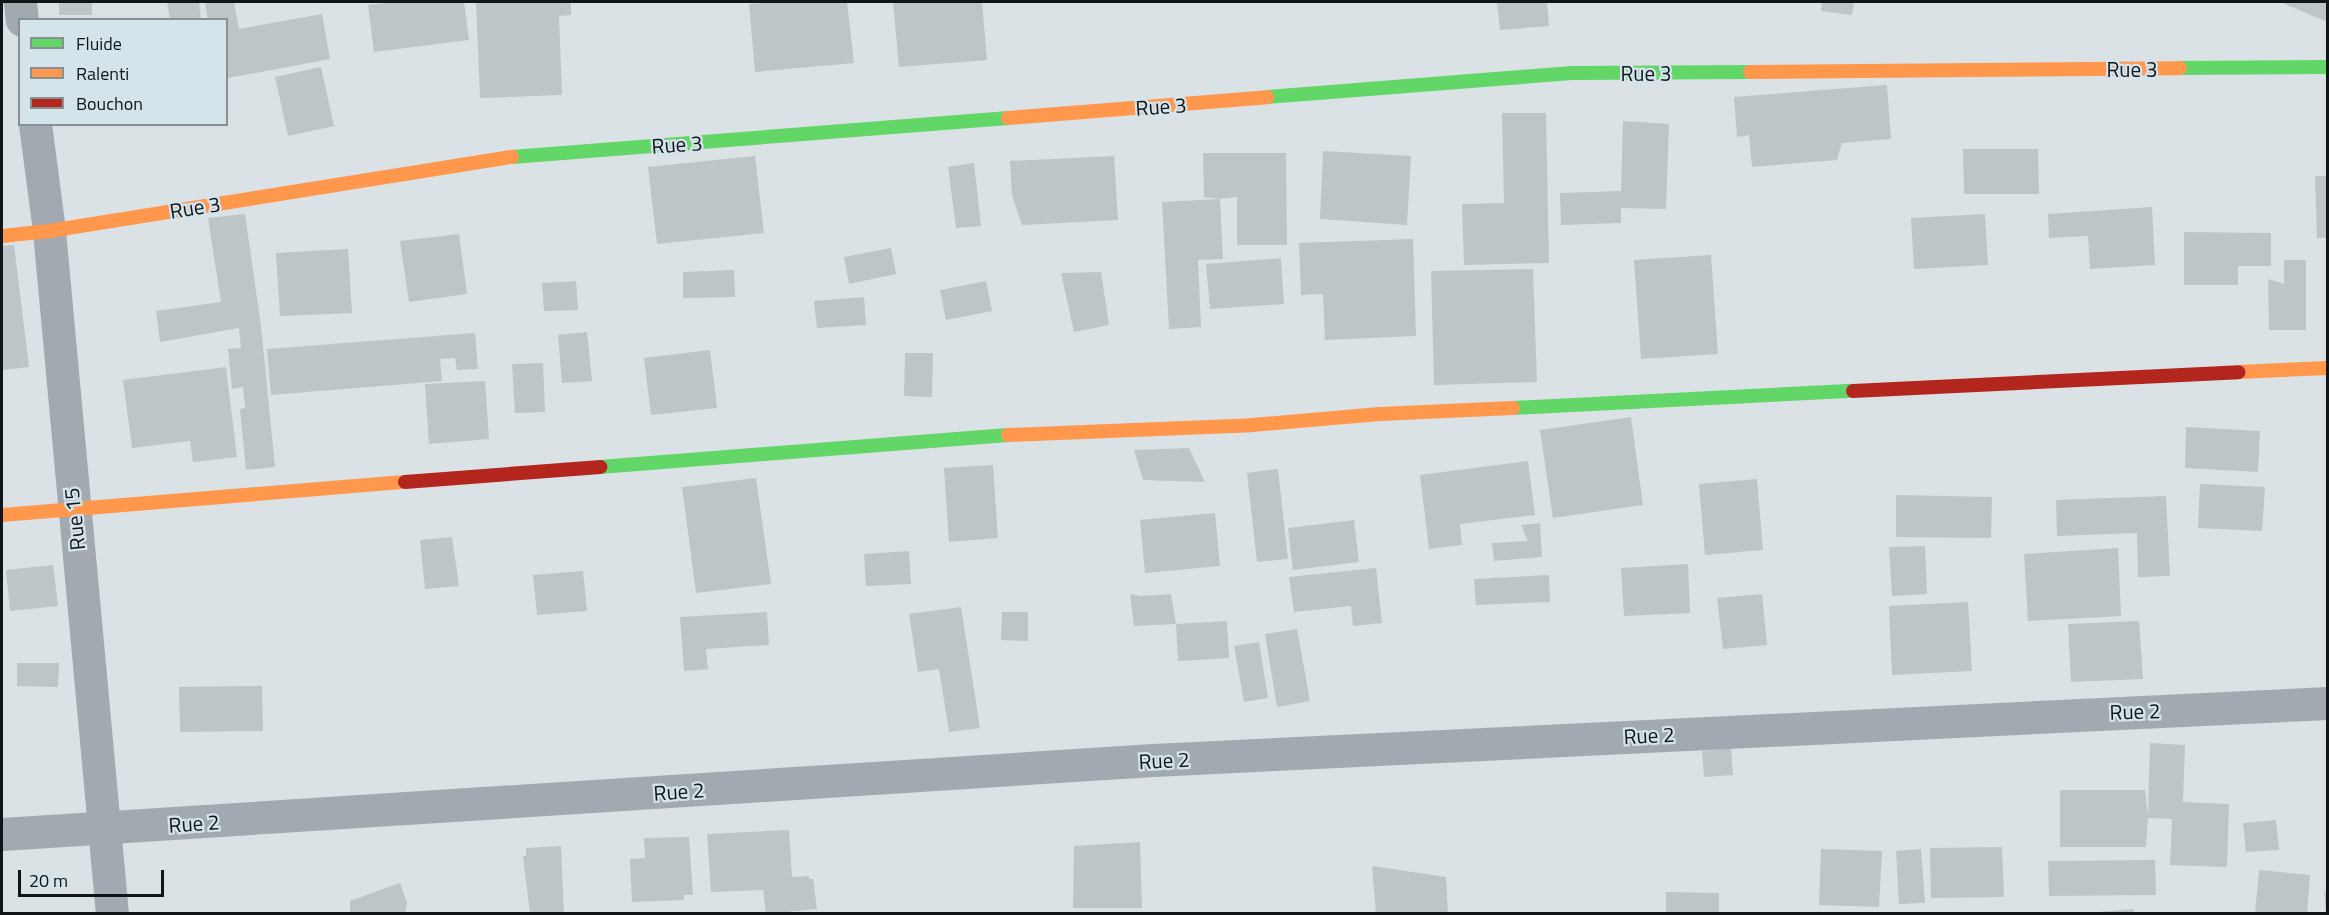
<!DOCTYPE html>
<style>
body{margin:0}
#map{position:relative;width:2329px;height:915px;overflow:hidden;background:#dae2e6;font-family:"Titillium Web",sans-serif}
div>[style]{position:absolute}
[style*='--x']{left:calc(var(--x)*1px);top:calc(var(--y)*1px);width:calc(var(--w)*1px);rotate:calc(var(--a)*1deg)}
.building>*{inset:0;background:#bec5c7}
.street>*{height:33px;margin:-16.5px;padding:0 16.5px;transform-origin:16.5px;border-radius:16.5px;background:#a3a9b0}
.fast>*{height:14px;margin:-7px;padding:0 7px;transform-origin:7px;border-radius:7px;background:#63d668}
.slow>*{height:14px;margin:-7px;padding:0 7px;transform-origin:7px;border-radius:7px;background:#ff974d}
.jam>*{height:14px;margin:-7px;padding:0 7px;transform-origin:7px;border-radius:7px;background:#b3261e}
span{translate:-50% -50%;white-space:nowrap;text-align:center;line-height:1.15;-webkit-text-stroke:4.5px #d5e3eb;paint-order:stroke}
.street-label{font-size:21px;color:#101517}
.frame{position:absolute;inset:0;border:3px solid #101517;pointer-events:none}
.legend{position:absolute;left:18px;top:18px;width:210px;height:108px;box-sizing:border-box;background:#d5e3eb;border:2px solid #869196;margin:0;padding:8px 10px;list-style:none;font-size:18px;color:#101517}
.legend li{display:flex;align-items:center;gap:12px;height:30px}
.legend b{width:30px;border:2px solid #869196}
.scale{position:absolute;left:18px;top:870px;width:146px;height:27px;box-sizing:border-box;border:3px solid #101517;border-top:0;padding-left:8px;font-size:18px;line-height:21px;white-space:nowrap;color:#101517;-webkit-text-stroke:4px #d5e3eb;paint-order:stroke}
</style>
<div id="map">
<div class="building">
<div style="clip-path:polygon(59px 2px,92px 2px,92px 15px,59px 15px)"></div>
<div style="clip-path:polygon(167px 2px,199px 2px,201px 20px,170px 20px)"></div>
<div style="clip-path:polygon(205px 2px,234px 2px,239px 29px,322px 14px,330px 59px,228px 78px,226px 20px,208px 20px)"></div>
<div style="clip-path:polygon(396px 2px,464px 2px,469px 40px,374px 52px,368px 5px)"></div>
<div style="clip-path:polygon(476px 2px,571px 2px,571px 15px,559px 16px,562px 95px,480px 98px)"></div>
<div style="clip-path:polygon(776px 2px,847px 2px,854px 63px,755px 72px,749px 4px)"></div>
<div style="clip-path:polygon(893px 2px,982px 2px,987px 60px,899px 67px)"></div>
<div style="clip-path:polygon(1497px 2px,1547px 2px,1549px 26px,1500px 30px)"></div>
<div style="clip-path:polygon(1822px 2px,1854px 2px,1852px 15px,1821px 11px)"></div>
<div style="clip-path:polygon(2280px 2px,2328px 2px,2328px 22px)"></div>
<div style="clip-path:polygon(321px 67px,334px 126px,288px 136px,275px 77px)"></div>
<div style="clip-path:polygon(1887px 85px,1891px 139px,1842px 143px,1837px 160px,1752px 167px,1749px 135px,1737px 137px,1734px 97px)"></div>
<div style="clip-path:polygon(1502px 113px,1546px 113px,1549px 263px,1464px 265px,1462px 204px,1504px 203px)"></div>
<div style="clip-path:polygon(1623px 121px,1669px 124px,1666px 209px,1621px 208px,1621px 223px,1561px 225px,1560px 193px,1621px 191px)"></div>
<div style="clip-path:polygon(1963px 149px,2038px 149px,2039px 194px,1964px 194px)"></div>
<div style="clip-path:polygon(1323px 151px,1411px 156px,1407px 225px,1320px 219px)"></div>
<div style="clip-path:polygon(1203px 153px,1286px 153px,1287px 245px,1237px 245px,1237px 197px,1220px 199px,1223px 259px,1198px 260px,1201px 327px,1169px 329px,1162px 202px,1220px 199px,1204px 197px)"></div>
<div style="clip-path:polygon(755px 156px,764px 233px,657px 244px,648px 167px)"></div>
<div style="clip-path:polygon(1114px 156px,1118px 220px,1022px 225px,1012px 195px,1010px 161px)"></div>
<div style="clip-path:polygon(974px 163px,981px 226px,956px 228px,948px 167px)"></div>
<div style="clip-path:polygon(2315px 176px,2328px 176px,2328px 238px,2317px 238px)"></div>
<div style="clip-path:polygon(2152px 207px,2155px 265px,2090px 269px,2088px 236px,2049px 238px,2048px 214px)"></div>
<div style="clip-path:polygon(245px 214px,261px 326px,275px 467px,246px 470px,240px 409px,245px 408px,243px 387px,232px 389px,228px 349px,241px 348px,239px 328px,160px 342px,156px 311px,221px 302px,208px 218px)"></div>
<div style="clip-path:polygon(1985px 214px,1988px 265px,1914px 269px,1911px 218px)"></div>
<div style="clip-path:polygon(2184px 232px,2271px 233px,2271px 266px,2238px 266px,2238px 285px,2184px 285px)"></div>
<div style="clip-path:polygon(459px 234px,467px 294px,409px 302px,400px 241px)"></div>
<div style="clip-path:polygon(1413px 239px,1416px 336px,1325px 340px,1323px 294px,1301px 295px,1299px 243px)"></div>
<div style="clip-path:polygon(14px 245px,29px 367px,2px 370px,2px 246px)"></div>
<div style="clip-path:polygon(891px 248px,896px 274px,849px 284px,844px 257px)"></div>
<div style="clip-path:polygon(348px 249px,352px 313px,280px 316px,276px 253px)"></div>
<div style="clip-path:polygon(1711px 255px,1718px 354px,1641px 359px,1634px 260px)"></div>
<div style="clip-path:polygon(1281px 258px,1284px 304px,1210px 309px,1206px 264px)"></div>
<div style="clip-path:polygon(2284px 260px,2306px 260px,2306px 330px,2269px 330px,2268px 279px,2284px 284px)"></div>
<div style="clip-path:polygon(1533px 269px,1537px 382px,1434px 385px,1431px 271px)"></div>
<div style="clip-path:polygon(734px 270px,735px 297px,683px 298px,683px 272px)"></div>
<div style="clip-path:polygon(1101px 272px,1109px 325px,1074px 332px,1061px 273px)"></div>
<div style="clip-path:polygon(576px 281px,578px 310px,544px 311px,542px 283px)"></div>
<div style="clip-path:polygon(986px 281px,992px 311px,946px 320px,940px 290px)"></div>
<div style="clip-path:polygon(864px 297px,866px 325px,817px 328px,814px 301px)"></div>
<div style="clip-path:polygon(587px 332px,592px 381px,562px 383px,558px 335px)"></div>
<div style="clip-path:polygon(475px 333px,478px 369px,457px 370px,455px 358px,440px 359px,442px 381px,271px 395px,267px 349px)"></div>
<div style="clip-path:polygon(710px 350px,717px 408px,651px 415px,644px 358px)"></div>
<div style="clip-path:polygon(905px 353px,933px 353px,932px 397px,904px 396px)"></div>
<div style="clip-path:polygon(543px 363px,545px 412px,515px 413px,512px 364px)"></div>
<div style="clip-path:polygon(226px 367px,237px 457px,193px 462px,190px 441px,132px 448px,123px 380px)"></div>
<div style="clip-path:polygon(485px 381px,489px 439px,429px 444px,425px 384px)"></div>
<div style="clip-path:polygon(1631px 417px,1643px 505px,1553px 518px,1540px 430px)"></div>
<div style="clip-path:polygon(2186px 427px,2260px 431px,2258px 472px,2185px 468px)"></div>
<div style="clip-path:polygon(1189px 448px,1205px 482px,1143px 480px,1134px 450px)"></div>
<div style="clip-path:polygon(1528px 461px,1535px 515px,1460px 524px,1462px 545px,1429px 549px,1420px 475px)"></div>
<div style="clip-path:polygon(993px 465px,998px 538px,949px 542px,944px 468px)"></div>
<div style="clip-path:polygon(1278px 469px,1288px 559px,1257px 562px,1247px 473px)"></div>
<div style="clip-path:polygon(756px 478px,771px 584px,696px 593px,682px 487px)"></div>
<div style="clip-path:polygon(1757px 479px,1763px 550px,1705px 555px,1699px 484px)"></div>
<div style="clip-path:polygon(2200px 484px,2265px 487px,2262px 531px,2198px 528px)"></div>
<div style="clip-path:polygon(1896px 495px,1992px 497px,1991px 538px,1896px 537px)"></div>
<div style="clip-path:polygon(2166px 496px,2170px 576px,2138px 577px,2137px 533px,2057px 536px,2056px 500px)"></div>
<div style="clip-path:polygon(1215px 513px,1220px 566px,1145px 573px,1140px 520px)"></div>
<div style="clip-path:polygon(1354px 520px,1359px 562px,1293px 570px,1288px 528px)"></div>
<div style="clip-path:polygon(1540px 523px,1542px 557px,1494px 561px,1492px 543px,1528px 541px,1521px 525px)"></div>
<div style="clip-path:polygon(452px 537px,459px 586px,425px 589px,420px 540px)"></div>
<div style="clip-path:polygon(1925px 546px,1927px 594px,1892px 596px,1889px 547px)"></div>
<div style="clip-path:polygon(2118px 548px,2121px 616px,2028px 621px,2024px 554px)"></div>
<div style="clip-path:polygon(909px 551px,911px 584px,866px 586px,864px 554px)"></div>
<div style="clip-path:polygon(1688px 564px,1690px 613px,1624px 616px,1621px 568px)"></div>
<div style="clip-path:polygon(53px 565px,58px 606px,10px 611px,6px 570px)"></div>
<div style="clip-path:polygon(1376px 568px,1382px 623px,1353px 626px,1351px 606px,1294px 612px,1289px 577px)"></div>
<div style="clip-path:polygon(583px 571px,587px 611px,537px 615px,533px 575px)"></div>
<div style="clip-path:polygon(1549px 575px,1550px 602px,1476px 605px,1474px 579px)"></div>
<div style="clip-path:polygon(1130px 594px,1141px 596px,1171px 594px,1176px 624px,1134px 626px)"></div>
<div style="clip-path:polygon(1762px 594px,1767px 645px,1723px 649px,1717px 598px)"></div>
<div style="clip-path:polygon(1968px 602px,1972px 671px,1892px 675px,1889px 606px)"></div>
<div style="clip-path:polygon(961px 607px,980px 728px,949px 732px,939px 669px,918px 672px,909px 614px)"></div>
<div style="clip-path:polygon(767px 612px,769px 645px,706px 649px,708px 669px,684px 671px,680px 617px)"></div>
<div style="clip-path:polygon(1002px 612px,1028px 612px,1028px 641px,1001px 640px)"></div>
<div style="clip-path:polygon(1227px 621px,1229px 658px,1178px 661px,1176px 624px)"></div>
<div style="clip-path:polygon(2139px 621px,2143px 679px,2071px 682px,2068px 624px)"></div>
<div style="clip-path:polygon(1297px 629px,1310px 701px,1277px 707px,1265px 634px)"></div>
<div style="clip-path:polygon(1259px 642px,1268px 698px,1244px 702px,1234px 646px)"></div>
<div style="clip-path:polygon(17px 663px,59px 663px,58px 687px,17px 686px)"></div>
<div style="clip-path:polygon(262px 686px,263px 731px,180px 732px,179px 687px)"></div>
<div style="clip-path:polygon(2150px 743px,2185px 745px,2183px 802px,2229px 804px,2227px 867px,2170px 865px,2172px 819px,2148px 818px,2146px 847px,2060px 847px,2060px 790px,2145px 790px,2148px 816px)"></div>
<div style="clip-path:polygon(1731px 748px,1733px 775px,1704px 777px,1702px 751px)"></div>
<div style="clip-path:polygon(2276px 820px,2279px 850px,2246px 852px,2243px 823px)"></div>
<div style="clip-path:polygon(789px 830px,792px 877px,809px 876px,809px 879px,813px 879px,817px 909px,766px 914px,763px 890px,711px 892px,707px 834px)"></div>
<div style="clip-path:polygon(689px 837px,693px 895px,684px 895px,684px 900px,632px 902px,630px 859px,645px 858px,644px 838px)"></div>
<div style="clip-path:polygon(1140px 842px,1142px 908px,1073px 908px,1074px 846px)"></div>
<div style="clip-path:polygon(561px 846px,564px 914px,530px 914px,523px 856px,526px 856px,526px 848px)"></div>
<div style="clip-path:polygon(2002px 847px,2004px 897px,1931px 898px,1930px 848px)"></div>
<div style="clip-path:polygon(1821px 849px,1882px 851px,1879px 907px,1819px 905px)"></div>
<div style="clip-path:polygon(1921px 849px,1925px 903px,1899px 904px,1896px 851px)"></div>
<div style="clip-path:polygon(2155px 860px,2156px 895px,2049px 896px,2048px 861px)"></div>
<div style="clip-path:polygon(1372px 866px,1446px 877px,1448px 914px,1376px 914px)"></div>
<div style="clip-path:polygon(2259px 870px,2310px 875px,2307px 914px,2255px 914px)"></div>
<div style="clip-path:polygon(400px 883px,407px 903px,405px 914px,350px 914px,350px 901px)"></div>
<div style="clip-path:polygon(2324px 891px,2328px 892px,2328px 913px,2326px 914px)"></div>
<div style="clip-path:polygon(1666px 892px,1719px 893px,1719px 914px,1666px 914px)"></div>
<div style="clip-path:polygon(2134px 909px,2134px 914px,2099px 914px,2099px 912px)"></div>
</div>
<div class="street">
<div style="--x:20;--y:2;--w:18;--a:84"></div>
<div style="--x:35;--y:124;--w:108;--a:82.5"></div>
<div style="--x:49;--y:231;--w:686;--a:84.73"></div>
<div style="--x:2;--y:834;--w:1153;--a:-3.68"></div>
<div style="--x:1153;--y:760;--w:1176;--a:-2.78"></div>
</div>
<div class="fast">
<div style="--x:2180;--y:68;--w:148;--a:-0.4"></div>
<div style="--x:1267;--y:97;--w:306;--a:-4.5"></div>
<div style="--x:1572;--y:73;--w:178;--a:-0.3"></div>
<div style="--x:512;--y:157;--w:498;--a:-4.5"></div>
<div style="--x:1513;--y:408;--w:340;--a:-2.9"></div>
<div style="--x:600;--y:467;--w:409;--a:-4.5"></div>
</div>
<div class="slow">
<div style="--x:1750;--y:72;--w:430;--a:-0.5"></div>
<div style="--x:1008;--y:118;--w:260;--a:-4.6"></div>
<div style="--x:2;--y:236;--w:47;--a:-6.1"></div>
<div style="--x:49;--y:231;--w:469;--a:-9.1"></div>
<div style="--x:2239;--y:372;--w:89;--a:-2.6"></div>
<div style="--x:1008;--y:435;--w:244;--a:-2.3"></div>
<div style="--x:1252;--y:425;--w:128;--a:-4.9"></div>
<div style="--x:1380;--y:414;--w:133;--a:-2.6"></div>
<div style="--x:2;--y:515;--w:404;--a:-4.7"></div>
</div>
<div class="jam">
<div style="--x:1853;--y:391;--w:386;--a:-2.8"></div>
<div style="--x:405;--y:482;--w:196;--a:-4.4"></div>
</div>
<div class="street-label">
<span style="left:2132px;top:69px">Rue 3</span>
<span style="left:1646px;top:73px">Rue 3</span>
<span style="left:1161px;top:106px;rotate:-4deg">Rue 3</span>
<span style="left:677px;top:144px;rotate:-4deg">Rue 3</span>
<span style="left:195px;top:207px;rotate:-9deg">Rue 3</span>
<span style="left:74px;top:519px;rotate:-96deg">Rue 15</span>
<span style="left:2135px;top:711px;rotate:-2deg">Rue 2</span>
<span style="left:1649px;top:735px;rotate:-3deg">Rue 2</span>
<span style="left:1164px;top:760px;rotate:-3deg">Rue 2</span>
<span style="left:679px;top:791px;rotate:-4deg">Rue 2</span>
<span style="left:194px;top:823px;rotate:-4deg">Rue 2</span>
</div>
<div class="frame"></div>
<ul class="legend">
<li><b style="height:8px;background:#63d668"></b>Fluide</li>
<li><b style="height:8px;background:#ff974d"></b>Ralenti</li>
<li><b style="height:8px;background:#b3261e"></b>Bouchon</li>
</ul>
<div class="scale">20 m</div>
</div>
